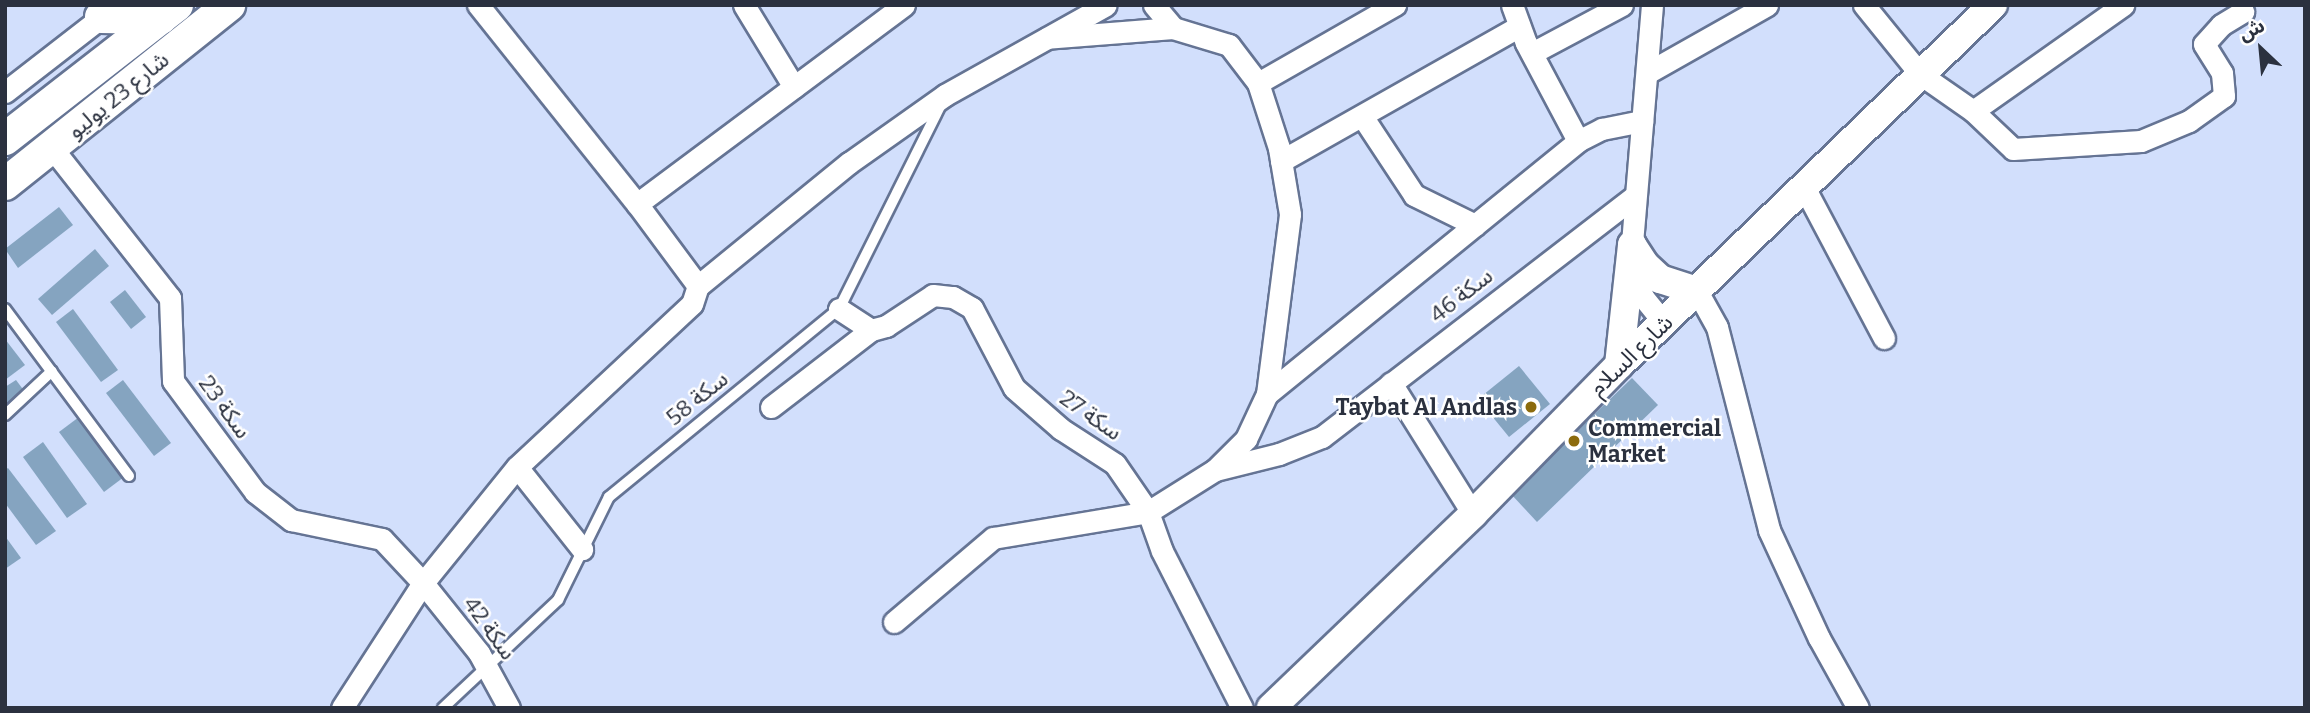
<!DOCTYPE html>
<meta charset="utf-8">
<style>
body{margin:0}
#map{position:relative;width:2310px;height:713px;overflow:hidden;background:#d2dffc;font-family:Bitter,"Noto Sans Arabic",serif}
div>[style]{position:absolute}
[style*='--x']{left:calc(var(--x)*1px);top:calc(var(--y)*1px);width:calc(var(--w)*1px);rotate:calc(var(--a)*1deg)}
.building>*{inset:0;background:#85a4c0}
.roads{filter:drop-shadow(2px 0 #657494) drop-shadow(-2px 0 #657494) drop-shadow(0 2px #657494) drop-shadow(0 -2px #657494)}
.service>*{height:10px;margin:-5px;padding:0 5px;transform-origin:5px;border-radius:5px;background:#fff}
.minor>*{height:21px;margin:-10.5px;padding:0 10.5px;transform-origin:10.5px;border-radius:10.5px;background:#fff}
.tertiary>*{height:28px;margin:-14px;padding:0 14px;transform-origin:14px;border-radius:14px;background:#fff}
.secondary>*{height:32px;margin:-16px;padding:0 16px;transform-origin:16px;border-radius:16px;background:#fff}
.dots>*{width:19px;height:19px;translate:-50% -50%;box-sizing:border-box;border:4px solid #fff;border-radius:50%}
span{translate:-50% -50%;white-space:nowrap;text-align:center;line-height:1.15;-webkit-text-stroke:5px #fff;paint-order:stroke}
.street-label{font-size:23px;color:#2b313f}
.poi-label{font-size:23px;color:#2b313f;font-weight:700}
.right{translate:-100% -50%;text-align:right}
.left{translate:0 -50%;text-align:left}
.frame{position:absolute;inset:0;border:7px solid #2b313f;pointer-events:none}
.north{position:absolute;left:2226px;top:14px;width:70px;height:70px;-webkit-text-stroke:5px #fff;paint-order:stroke;rotate:334deg;font-size:19px;font-weight:700;line-height:28px;text-align:center;color:#2b313f}
.north::after{content:'';display:block;margin:auto;width:24px;height:32px;background:#2b313f;clip-path:polygon(50% 0,100% 100%,50% 72%,0 100%)}
</style>
<div id="map">
<div class="building">
<div style="clip-path:polygon(59px 207px,73px 225px,18px 268px,5px 249px)"></div>
<div style="clip-path:polygon(95px 249px,109px 266px,52px 315px,38px 299px)"></div>
<div style="clip-path:polygon(125px 290px,146px 317px,131px 329px,110px 302px)"></div>
<div style="clip-path:polygon(73px 309px,118px 370px,101px 382px,56px 322px)"></div>
<div style="clip-path:polygon(5px 339px,25px 365px,5px 380px)"></div>
<div style="clip-path:polygon(1519px 366px,1550px 404px,1509px 437px,1478px 399px)"></div>
<div style="clip-path:polygon(1632px 378px,1658px 405px,1537px 522px,1511px 494px)"></div>
<div style="clip-path:polygon(16px 380px,25px 392px,5px 407px,5px 387px)"></div>
<div style="clip-path:polygon(123px 380px,171px 443px,154px 456px,106px 393px)"></div>
<div style="clip-path:polygon(79px 417px,124px 477px,104px 492px,59px 432px)"></div>
<div style="clip-path:polygon(43px 442px,87px 504px,67px 518px,23px 457px)"></div>
<div style="clip-path:polygon(8px 468px,56px 531px,36px 545px,5px 503px,5px 470px)"></div>
<div style="clip-path:polygon(5px 536px,21px 558px,5px 569px)"></div>
</div>
<div class="roads">
<div class="service">
<div style="--x:5;--y:309;--w:208;--a:53.4"></div>
<div style="--x:5;--y:415;--w:64;--a:-43.1"></div>
<div style="--x:443;--y:708;--w:158;--a:-43.2"></div>
<div style="--x:558;--y:600;--w:115;--a:-63.7"></div>
<div style="--x:609;--y:497;--w:297;--a:-39.3"></div>
<div style="--x:839;--y:309;--w:229;--a:-63.5"></div>
</div>
<div class="minor">
<div style="--x:744;--y:5;--w:96;--a:58.6"></div>
<div style="--x:1154;--y:5;--w:30;--a:50"></div>
<div style="--x:1512;--y:5;--w:40;--a:69.8"></div>
<div style="--x:1526;--y:43;--w:111;--a:62"></div>
<div style="--x:1652;--y:5;--w:241;--a:94.8"></div>
<div style="--x:1632;--y:245;--w:31;--a:84"></div>
<div style="--x:1635;--y:276;--w:22;--a:69"></div>
<div style="--x:1643;--y:297;--w:33;--a:51"></div>
<div style="--x:1864;--y:5;--w:89;--a:50.9"></div>
<div style="--x:1920;--y:74;--w:65;--a:34.9"></div>
<div style="--x:1973;--y:111;--w:55;--a:43.5"></div>
<div style="--x:2013;--y:149;--w:128;--a:-3.6"></div>
<div style="--x:2141;--y:141;--w:52;--a:-22.6"></div>
<div style="--x:2189;--y:121;--w:43;--a:-35.5"></div>
<div style="--x:2224;--y:96;--w:23;--a:-95"></div>
<div style="--x:2222;--y:73;--w:34;--a:-122"></div>
<div style="--x:2204;--y:44;--w:25;--a:-48"></div>
<div style="--x:2221;--y:25;--w:26;--a:-31"></div>
<div style="--x:1532;--y:53;--w:102;--a:-28.1"></div>
<div style="--x:1647;--y:73;--w:138;--a:-29.5"></div>
<div style="--x:1258;--y:83;--w:158;--a:-29.7"></div>
<div style="--x:5;--y:92;--w:135;--a:-37.8"></div>
<div style="--x:1973;--y:111;--w:184;--a:-35.2"></div>
<div style="--x:1362;--y:116;--w:95;--a:56.6"></div>
<div style="--x:1414;--y:195;--w:68;--a:26.2"></div>
<div style="--x:52;--y:148;--w:191;--a:51.8"></div>
<div style="--x:170;--y:298;--w:83;--a:87.9"></div>
<div style="--x:173;--y:381;--w:138;--a:53.5"></div>
<div style="--x:255;--y:492;--w:46;--a:37.9"></div>
<div style="--x:291;--y:520;--w:93;--a:11.8"></div>
<div style="--x:382;--y:539;--w:60;--a:47"></div>
<div style="--x:423;--y:583;--w:90;--a:51.3"></div>
<div style="--x:479;--y:653;--w:63;--a:61.4"></div>
<div style="--x:1281;--y:161;--w:274;--a:-29.5"></div>
<div style="--x:1804;--y:187;--w:171;--a:62.1"></div>
<div style="--x:637;--y:204;--w:333;--a:-36.7"></div>
<div style="--x:698;--y:286;--w:195;--a:-39.2"></div>
<div style="--x:849;--y:163;--w:118;--a:-35.3"></div>
<div style="--x:945;--y:95;--w:184;--a:-29.2"></div>
<div style="--x:1697;--y:291;--w:41;--a:60.9"></div>
<div style="--x:1717;--y:327;--w:210;--a:75.6"></div>
<div style="--x:1769;--y:530;--w:119;--a:65.2"></div>
<div style="--x:1819;--y:638;--w:80;--a:60.9"></div>
<div style="--x:839;--y:309;--w:38;--a:33"></div>
<div style="--x:871;--y:330;--w:16;--a:-15"></div>
<div style="--x:886;--y:326;--w:56;--a:-33.4"></div>
<div style="--x:933;--y:295;--w:20;--a:6"></div>
<div style="--x:953;--y:297;--w:22;--a:30"></div>
<div style="--x:972;--y:308;--w:90;--a:62.3"></div>
<div style="--x:1014;--y:388;--w:62;--a:41.1"></div>
<div style="--x:1061;--y:429;--w:64;--a:32.9"></div>
<div style="--x:1115;--y:464;--w:58;--a:55.5"></div>
<div style="--x:1148;--y:512;--w:41;--a:70.3"></div>
<div style="--x:1162;--y:551;--w:176;--a:63"></div>
<div style="--x:1391;--y:383;--w:155;--a:58"></div>
<div style="--x:1267;--y:394;--w:401;--a:-39.1"></div>
<div style="--x:1578;--y:141;--w:27;--a:-27"></div>
<div style="--x:1602;--y:129;--w:41;--a:-11.3"></div>
<div style="--x:771;--y:407;--w:126;--a:-37.6"></div>
<div style="--x:517;--y:467;--w:105;--a:51.6"></div>
<div style="--x:1215;--y:470;--w:66;--a:-14"></div>
<div style="--x:1279;--y:454;--w:46;--a:-21.6"></div>
<div style="--x:1322;--y:437;--w:394;--a:-37.6"></div>
<div style="--x:894;--y:622;--w:130;--a:-40.3"></div>
<div style="--x:993;--y:538;--w:157;--a:-9.5"></div>
<div style="--x:1148;--y:512;--w:79;--a:-32.1"></div>
<div style="--x:1215;--y:470;--w:44;--a:-45"></div>
<div style="--x:1246;--y:439;--w:50;--a:-65"></div>
<div style="--x:1267;--y:394;--w:181;--a:-82.7"></div>
<div style="--x:1290;--y:214;--w:67;--a:-99.5"></div>
<div style="--x:1279;--y:148;--w:68;--a:-107.9"></div>
<div style="--x:1258;--y:83;--w:48;--a:-127.3"></div>
<div style="--x:1229;--y:45;--w:59;--a:-163.1"></div>
<div style="--x:1173;--y:28;--w:126;--a:175.5"></div>
<div style="--x:342;--y:708;--w:149;--a:-57.1"></div>
<div style="--x:423;--y:583;--w:149;--a:-51"></div>
<div style="--x:517;--y:467;--w:239;--a:-43"></div>
<div style="--x:692;--y:304;--w:19;--a:-72"></div>
<div style="--x:698;--y:286;--w:102;--a:-126.6"></div>
<div style="--x:637;--y:204;--w:255;--a:-128.6"></div>
</div>
<div class="tertiary">
<div style="--x:1632;--y:245;--w:24;--a:57"></div>
<div style="--x:1645;--y:265;--w:21;--a:43"></div>
<div style="--x:1660;--y:279;--w:39;--a:18"></div>
<div style="--x:1619;--y:365;--w:121;--a:-83.8"></div>
<div style="--x:1271;--y:708;--w:280;--a:-43.8"></div>
<div style="--x:1473;--y:514;--w:209;--a:-45.6"></div>
<div style="--x:1619;--y:365;--w:519;--a:-43.91"></div>
</div>
<div class="secondary">
<div style="--x:101;--y:17;--w:60;--a:1"></div>
<div style="--x:5;--y:139;--w:218;--a:-37.9"></div>
<div style="--x:5;--y:184;--w:287;--a:-38.6"></div>
</div>
</div>
<div class="dots">
<div style="left:1531px;top:407px;background:#8c6b0d"></div>
<div style="left:1574px;top:441px;background:#8c6b0d"></div>
</div>
<div class="street-label">
<span style="left:118px;top:95px;rotate:-39deg">شارع 23 يوليو</span>
<span style="left:1461px;top:295px;rotate:-38deg">سكة 46</span>
<span style="left:1631px;top:355px;rotate:-44deg">شارع السلام</span>
<span style="left:697px;top:398px;rotate:-39deg">سكة 58</span>
<span style="left:225px;top:407px;rotate:54deg">سكة 23</span>
<span style="left:1091px;top:415px;rotate:35deg">سكة 27</span>
<span style="left:490px;top:628px;rotate:54deg">سكة 42</span>
</div>
<div class="poi-label">
<span class="right" style="left:1517px;top:407px">Taybat Al Andlas</span>
<span class="left" style="left:1588px;top:441px">Commercial<br>Market</span>
</div>
<div class="frame"></div>
<div class="north">ش</div>
</div>
